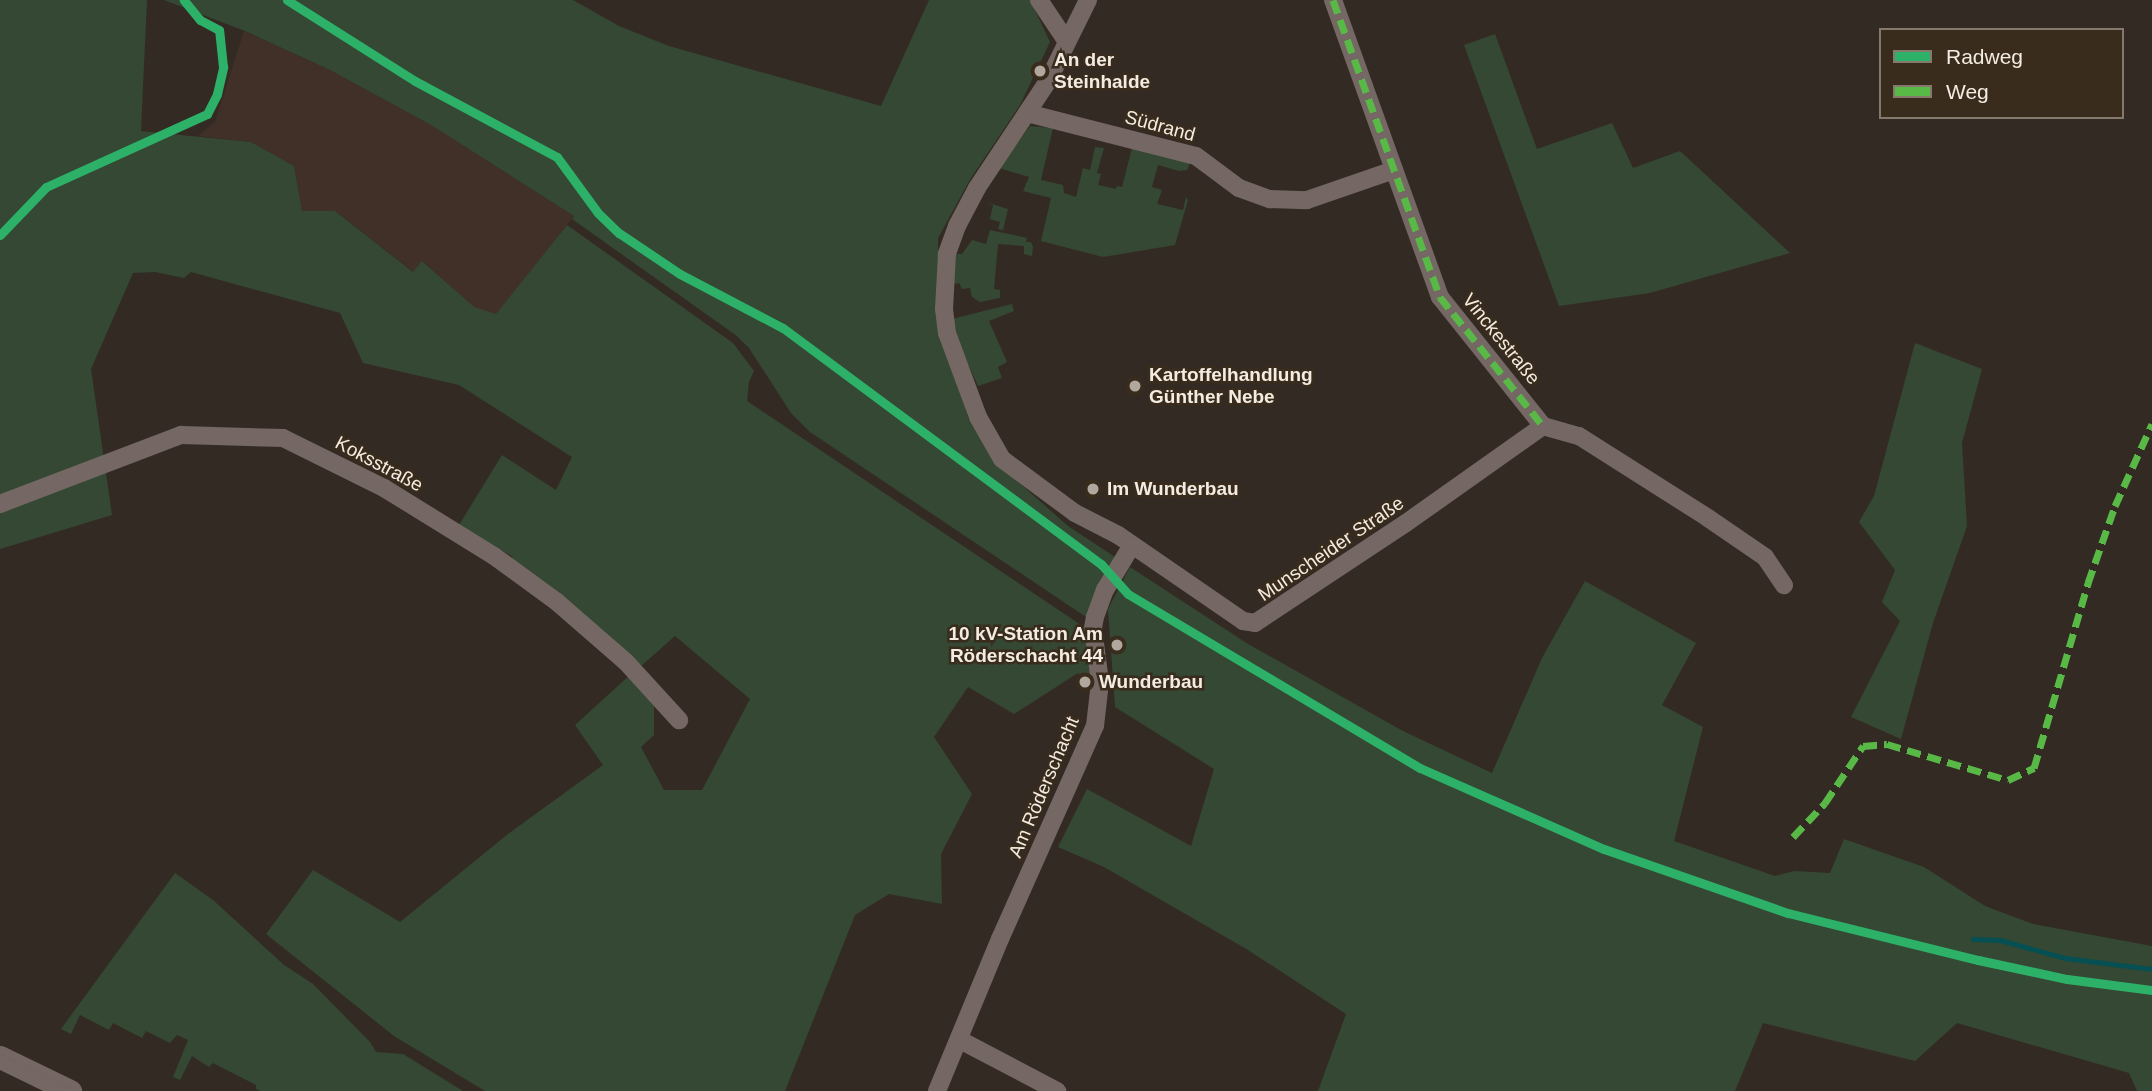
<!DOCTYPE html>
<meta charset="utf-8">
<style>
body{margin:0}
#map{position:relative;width:2152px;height:1091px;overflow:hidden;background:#332b23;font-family:Helvetica,sans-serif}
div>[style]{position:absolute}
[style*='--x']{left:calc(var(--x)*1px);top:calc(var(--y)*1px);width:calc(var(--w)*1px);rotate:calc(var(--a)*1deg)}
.industrial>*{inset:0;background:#413028}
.green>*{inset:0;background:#344833}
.stream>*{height:5px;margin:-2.5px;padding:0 2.5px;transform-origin:2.5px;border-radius:2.5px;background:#065053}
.minor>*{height:18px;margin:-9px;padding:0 9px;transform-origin:9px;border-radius:9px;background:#756764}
.tertiary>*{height:23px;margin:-11.5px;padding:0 11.5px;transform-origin:11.5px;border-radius:11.5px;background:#756764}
.tram>*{height:2px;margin:-1px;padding:0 1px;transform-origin:1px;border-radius:1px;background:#716763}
.quiet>*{height:7px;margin-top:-3.5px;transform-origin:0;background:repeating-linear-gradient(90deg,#58b947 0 14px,transparent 0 21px)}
.cycleway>*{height:9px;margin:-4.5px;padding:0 4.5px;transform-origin:4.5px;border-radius:4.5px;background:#2db169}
.dots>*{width:19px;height:19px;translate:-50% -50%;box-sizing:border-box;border:4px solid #392c1d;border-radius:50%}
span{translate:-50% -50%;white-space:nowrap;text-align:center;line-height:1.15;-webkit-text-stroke:5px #392c1d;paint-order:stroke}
.poi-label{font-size:19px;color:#f4ece2;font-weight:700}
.left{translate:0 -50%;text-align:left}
.right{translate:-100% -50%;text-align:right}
.street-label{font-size:19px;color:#f4ece2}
.legend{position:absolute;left:1879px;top:28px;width:245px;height:91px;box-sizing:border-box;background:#392c1d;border:2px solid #84796c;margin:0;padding:9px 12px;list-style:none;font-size:21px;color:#f4ece2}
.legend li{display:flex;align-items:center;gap:14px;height:35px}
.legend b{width:35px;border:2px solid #84796c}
</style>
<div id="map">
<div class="industrial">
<div style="clip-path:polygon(244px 31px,330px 70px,431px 125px,574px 216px,497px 314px,474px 308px,423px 261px,414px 272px,335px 211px,302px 211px,294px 166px,251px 142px,198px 136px,215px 122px)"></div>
</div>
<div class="green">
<div style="clip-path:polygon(evenodd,0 0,147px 0,141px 131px,251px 142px,294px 166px,302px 211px,335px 211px,413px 272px,422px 261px,474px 307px,496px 314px,567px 225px,733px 343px,754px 371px,749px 382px,747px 401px,1087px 629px,1092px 686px,1078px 673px,1014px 714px,968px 687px,934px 737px,972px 794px,941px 854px,942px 904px,889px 894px,855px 915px,785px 1091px,485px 1091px,394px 1036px,266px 934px,313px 870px,400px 922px,508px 834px,603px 765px,575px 725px,631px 674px,499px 566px,513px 557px,459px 525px,502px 455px,556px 490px,572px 457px,459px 385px,363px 363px,340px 313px,191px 272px,184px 278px,155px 272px,133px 273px,91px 369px,112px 515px,0 549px,0 0,675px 636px,750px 699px,702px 790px,664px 790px,641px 747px,654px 735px,654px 702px,632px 674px,675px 636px)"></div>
<div style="clip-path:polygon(164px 0,573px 0,619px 26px,669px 46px,881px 106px,929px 0,1030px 0,1050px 42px,1020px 105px,971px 178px,938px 238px,938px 323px,969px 420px,998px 464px,1068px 526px,1115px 557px,1094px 599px,1089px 619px,810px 432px,791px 413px,749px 348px,737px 336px,572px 219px,574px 216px,431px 125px,330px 70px,245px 31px)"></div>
<div style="clip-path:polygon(1495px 34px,1537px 149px,1612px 123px,1633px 168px,1680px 151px,1790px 253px,1650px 293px,1559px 306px,1464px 45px)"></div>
<div style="clip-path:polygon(1030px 126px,1053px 128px,1041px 180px,1063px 185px,1064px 193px,1076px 197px,1083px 168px,1090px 170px,1095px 147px,1104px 148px,1097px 173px,1101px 174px,1098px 185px,1116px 189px,1117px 186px,1122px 187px,1133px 144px,1190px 163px,1187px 170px,1179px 171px,1158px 165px,1152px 187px,1162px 190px,1157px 204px,1183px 210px,1186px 197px,1188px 200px,1175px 245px,1103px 257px,1041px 241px,1051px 198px,1023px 191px,1029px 177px,999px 168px)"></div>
<div style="clip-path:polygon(985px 202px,1008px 209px,1003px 230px,998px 229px,1000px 222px,990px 219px,993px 205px)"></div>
<div style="clip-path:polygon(990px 230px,1027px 238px,1026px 242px,1031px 242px,1033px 247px,1032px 256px,1024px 254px,1024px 246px,998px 244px,994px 289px,1000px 290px,1000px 298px,980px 302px,972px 297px,970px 288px,962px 289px,959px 283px,950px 285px,955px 254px,962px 254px,972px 240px,986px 244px)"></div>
<div style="clip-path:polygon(1012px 304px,1014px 311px,989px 321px,1007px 362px,998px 367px,1002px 378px,978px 386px,961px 349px,952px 319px)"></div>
<div style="clip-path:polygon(1915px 343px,1982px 369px,1962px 443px,1967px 526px,1933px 623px,1901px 739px,1851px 717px,1900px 621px,1882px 602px,1895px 570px,1859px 522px,1874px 496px)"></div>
<div style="clip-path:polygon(1130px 567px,1248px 644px,1403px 731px,1492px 773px,1542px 658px,1585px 581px,1696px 643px,1662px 705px,1703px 727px,1674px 841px,1775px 876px,1794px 871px,1830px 873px,1844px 839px,1924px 867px,1985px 906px,2033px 924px,2152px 946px,2152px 1091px,2137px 1091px,2129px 1073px,1957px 1023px,1915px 1061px,1763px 1023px,1735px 1091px,1318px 1091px,1346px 1014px,1248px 950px,1104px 867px,1058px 847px,1087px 789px,1191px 846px,1214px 769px,1115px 707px,1108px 609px)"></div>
<div style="clip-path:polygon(175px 873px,213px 900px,284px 965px,313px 984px,370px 1042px,376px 1052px,403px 1054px,463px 1091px,261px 1091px,256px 1089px,256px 1085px,213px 1063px,209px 1067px,192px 1056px,180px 1080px,173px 1077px,188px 1040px,177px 1035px,170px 1043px,146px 1031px,142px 1038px,113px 1023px,109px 1030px,80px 1015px,71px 1034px,61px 1029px)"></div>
</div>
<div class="stream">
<div style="--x:1973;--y:939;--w:27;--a:2"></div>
<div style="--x:2000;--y:940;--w:67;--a:15.5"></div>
<div style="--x:2065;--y:958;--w:88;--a:7.2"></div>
</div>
<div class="minor">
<div style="--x:1039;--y:0;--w:50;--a:56.3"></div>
<div style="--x:1088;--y:0;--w:90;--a:116.3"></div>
<div style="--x:1048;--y:81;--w:128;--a:123.6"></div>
<div style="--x:977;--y:188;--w:43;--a:117.8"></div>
<div style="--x:957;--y:226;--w:30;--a:110"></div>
<div style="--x:947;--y:254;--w:55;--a:93.1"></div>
<div style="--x:944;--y:309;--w:24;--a:83"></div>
<div style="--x:947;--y:333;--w:90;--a:69.7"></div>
<div style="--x:978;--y:417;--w:48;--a:60.3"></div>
<div style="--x:1002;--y:459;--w:91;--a:36.5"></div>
<div style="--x:1075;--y:513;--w:48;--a:27.1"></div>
<div style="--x:1118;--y:535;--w:152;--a:34.5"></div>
<div style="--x:1243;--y:621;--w:12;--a:9"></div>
<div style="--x:1255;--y:623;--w:181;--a:-33.5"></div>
<div style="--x:1406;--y:523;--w:168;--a:-35.3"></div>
<div style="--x:1333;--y:0;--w:316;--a:70.2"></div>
<div style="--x:1440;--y:297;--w:165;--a:51.4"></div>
<div style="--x:1543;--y:426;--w:37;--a:16"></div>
<div style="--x:1579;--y:436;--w:153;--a:32.4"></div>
<div style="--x:1708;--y:518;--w:69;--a:34.4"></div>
<div style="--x:1765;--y:557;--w:34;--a:56"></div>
<div style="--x:1027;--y:113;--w:174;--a:14.3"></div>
<div style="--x:1196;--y:156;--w:54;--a:36.7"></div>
<div style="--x:1239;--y:188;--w:33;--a:20"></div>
<div style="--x:1270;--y:199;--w:37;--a:2"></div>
<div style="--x:1307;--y:200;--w:92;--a:-19"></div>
<div style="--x:0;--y:504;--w:194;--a:-20.9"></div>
<div style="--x:181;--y:435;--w:102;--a:1.7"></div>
<div style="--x:283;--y:438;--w:113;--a:26.3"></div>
<div style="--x:384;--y:488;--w:129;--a:31.7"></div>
<div style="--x:494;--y:556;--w:78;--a:36.1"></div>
<div style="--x:557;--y:602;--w:91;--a:41"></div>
<div style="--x:626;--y:662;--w:79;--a:47.6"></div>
<div style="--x:960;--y:1040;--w:110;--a:27.7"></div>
<div style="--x:937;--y:1091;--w:165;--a:-67.5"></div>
<div style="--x:1000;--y:939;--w:233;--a:-66"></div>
<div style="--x:1095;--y:726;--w:44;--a:-83.5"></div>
<div style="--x:1100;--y:682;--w:54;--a:-97.4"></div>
<div style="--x:1093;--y:628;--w:11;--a:-80"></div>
<div style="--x:1095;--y:617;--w:29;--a:-70"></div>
<div style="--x:1105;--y:590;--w:52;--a:-59"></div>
</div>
<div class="tertiary">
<div style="--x:0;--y:1057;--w:78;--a:25.9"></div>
</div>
<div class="tram">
<div style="--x:0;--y:1054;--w:85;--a:25.7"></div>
</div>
<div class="quiet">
<div style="--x:1333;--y:0;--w:316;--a:70.2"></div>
<div style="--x:1440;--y:297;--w:165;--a:51.4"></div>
<div style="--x:1793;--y:837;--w:47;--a:-46.7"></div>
<div style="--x:1825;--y:803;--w:69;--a:-56.3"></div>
<div style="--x:1863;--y:746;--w:24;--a:-5"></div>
<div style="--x:1887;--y:744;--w:126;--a:16.6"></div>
<div style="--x:2008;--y:780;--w:29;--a:-25"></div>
<div style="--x:2034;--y:768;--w:193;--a:-73.7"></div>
<div style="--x:2088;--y:583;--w:82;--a:-70.7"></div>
<div style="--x:2115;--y:506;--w:90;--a:-65.7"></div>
</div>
<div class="cycleway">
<div style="--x:287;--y:0;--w:151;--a:32.3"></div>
<div style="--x:415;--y:81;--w:161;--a:28.2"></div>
<div style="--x:557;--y:157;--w:69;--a:53.8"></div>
<div style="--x:598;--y:213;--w:29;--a:44"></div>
<div style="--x:619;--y:233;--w:73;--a:33.9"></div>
<div style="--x:680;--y:274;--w:116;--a:27.7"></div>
<div style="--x:783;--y:328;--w:396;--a:36.6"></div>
<div style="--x:1101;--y:564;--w:40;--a:48"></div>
<div style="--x:1128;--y:594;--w:340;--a:30.8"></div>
<div style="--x:1420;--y:768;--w:201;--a:23.8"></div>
<div style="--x:1604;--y:849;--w:195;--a:19.2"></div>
<div style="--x:1788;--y:913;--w:196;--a:13.9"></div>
<div style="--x:1978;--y:960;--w:91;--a:12.1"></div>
<div style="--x:2067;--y:979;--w:86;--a:7.4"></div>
<div style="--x:0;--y:235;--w:66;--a:-46.2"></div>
<div style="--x:46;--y:187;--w:177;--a:-24.4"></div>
<div style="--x:207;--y:114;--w:22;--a:-63"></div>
<div style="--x:217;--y:94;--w:28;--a:-77"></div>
<div style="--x:223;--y:67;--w:37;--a:-96"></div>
<div style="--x:219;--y:30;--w:21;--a:-152"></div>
<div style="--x:200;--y:20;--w:26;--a:-129"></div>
</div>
<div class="dots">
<div style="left:1040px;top:71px;background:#b0a89f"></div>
<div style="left:1135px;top:386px;background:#b0a89f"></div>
<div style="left:1093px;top:489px;background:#b0a89f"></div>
<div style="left:1117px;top:645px;background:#b0a89f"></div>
<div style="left:1085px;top:682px;background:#b0a89f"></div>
</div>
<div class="poi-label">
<span class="left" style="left:1054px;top:71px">An der<br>Steinhalde</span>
<span class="left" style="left:1149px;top:386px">Kartoffelhandlung<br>Günther Nebe</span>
<span class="left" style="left:1107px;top:489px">Im Wunderbau</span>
<span class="right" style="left:1103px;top:645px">10 kV-Station Am<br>Röderschacht 44</span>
<span class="left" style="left:1099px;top:682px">Wunderbau</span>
</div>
<div class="street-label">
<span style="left:1160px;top:126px;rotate:15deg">Südrand</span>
<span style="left:1501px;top:339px;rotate:51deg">Vinckestraße</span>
<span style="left:379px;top:464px;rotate:28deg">Koksstraße</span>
<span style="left:1331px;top:549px;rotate:-34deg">Munscheider Straße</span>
<span style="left:1044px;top:787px;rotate:-67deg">Am Röderschacht</span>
</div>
<ul class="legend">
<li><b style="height:9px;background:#2db169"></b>Radweg</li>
<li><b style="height:9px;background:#58b947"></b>Weg</li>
</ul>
</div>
